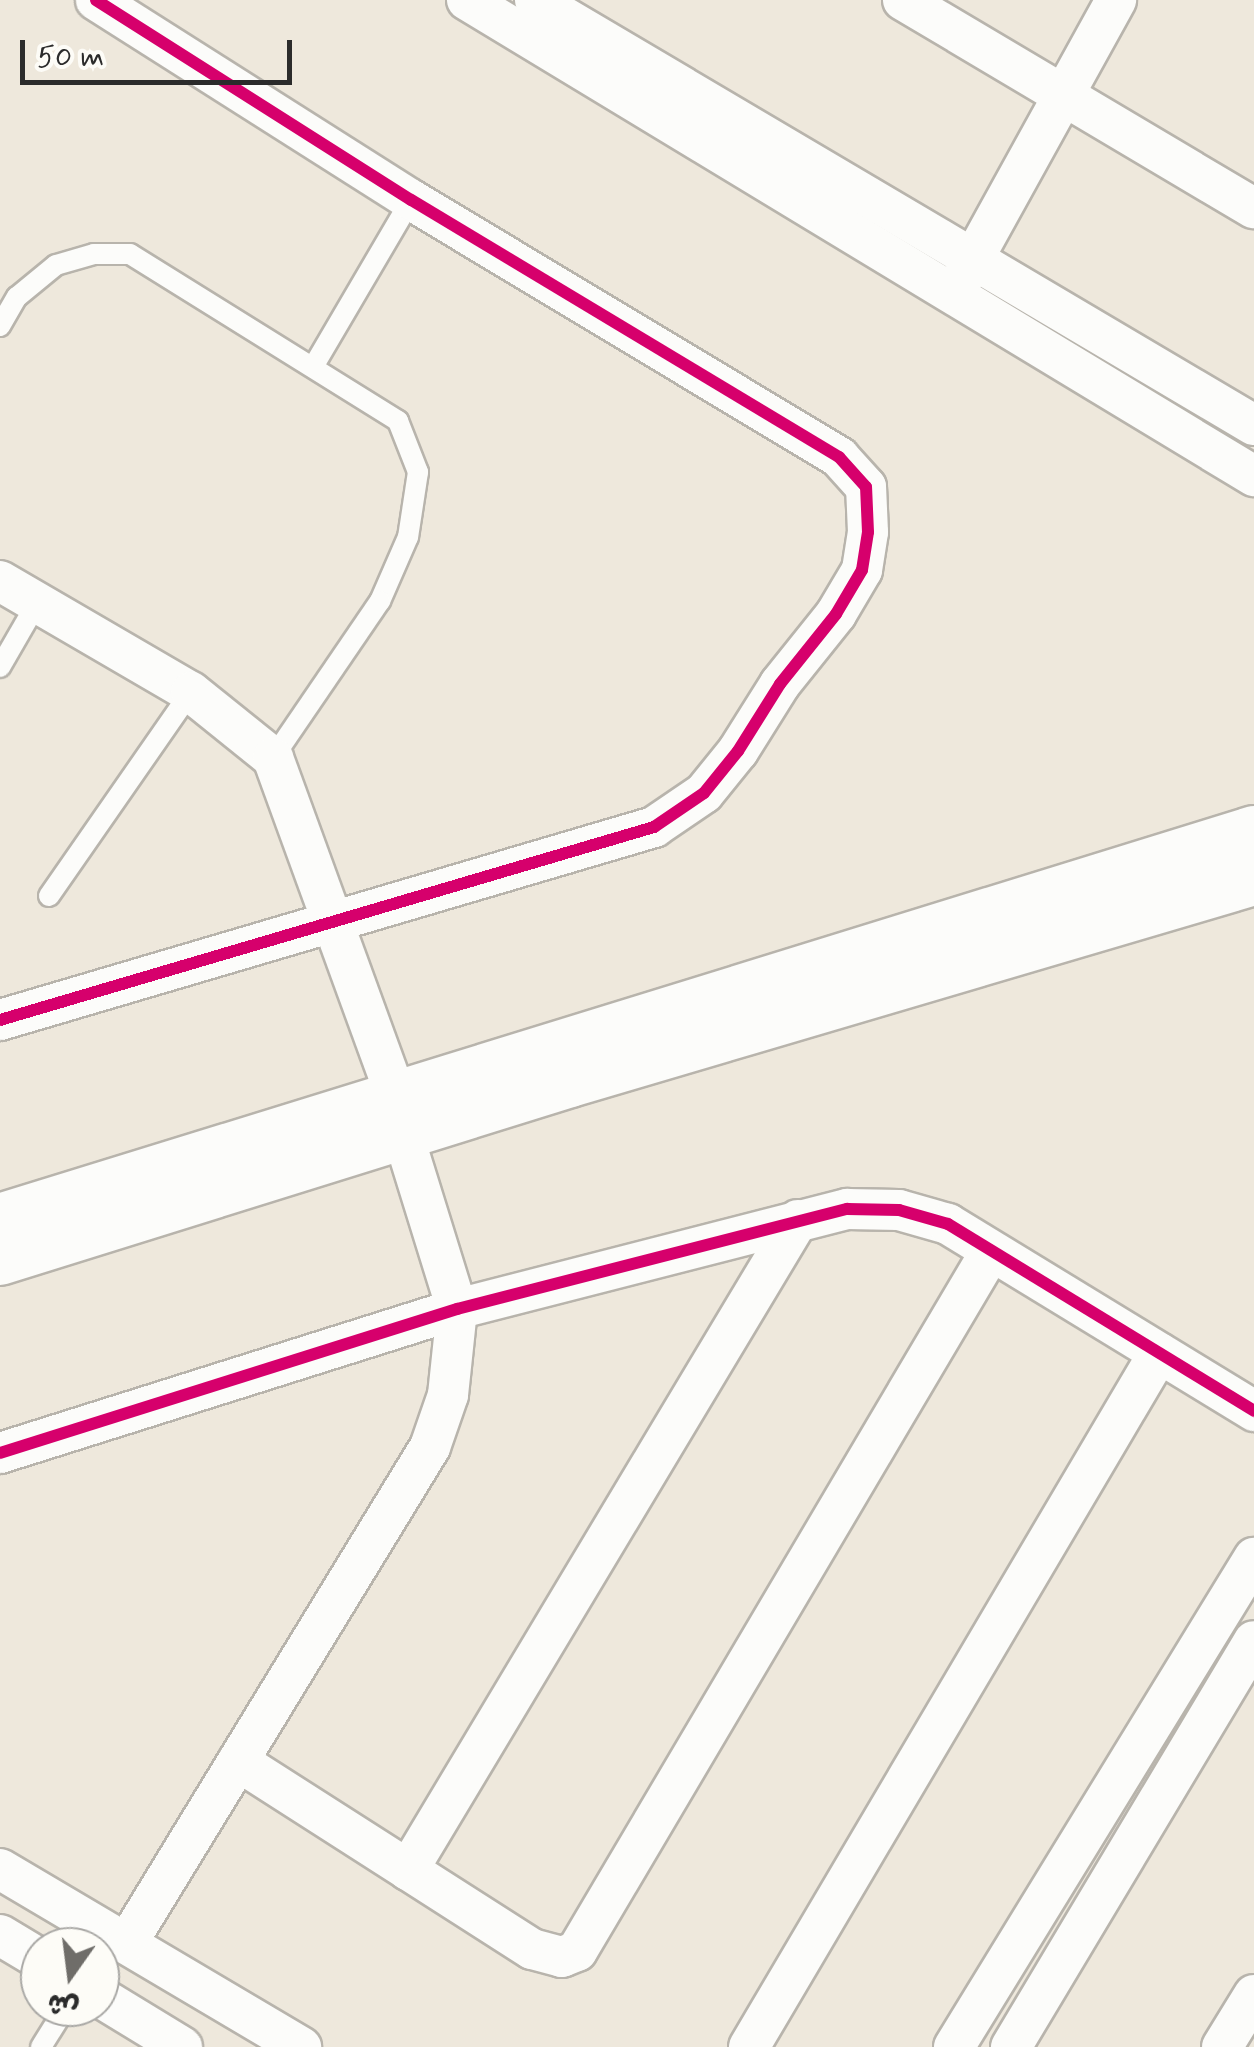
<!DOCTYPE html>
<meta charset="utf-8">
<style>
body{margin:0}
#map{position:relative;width:1254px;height:2047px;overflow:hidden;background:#eee8dc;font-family:Mynerve,"Playpen Sans Arabic",sans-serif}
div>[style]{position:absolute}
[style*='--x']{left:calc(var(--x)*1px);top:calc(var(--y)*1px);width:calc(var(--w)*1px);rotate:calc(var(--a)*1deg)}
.roads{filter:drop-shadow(2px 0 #b8b4ac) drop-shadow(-2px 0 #b8b4ac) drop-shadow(0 2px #b8b4ac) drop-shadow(0 -2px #b8b4ac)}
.service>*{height:20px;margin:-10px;padding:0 10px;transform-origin:10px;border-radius:10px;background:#fcfcfa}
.minor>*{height:40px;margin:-20px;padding:0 20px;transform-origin:20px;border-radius:20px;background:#fcfcfa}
.tertiary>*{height:50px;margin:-25px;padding:0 25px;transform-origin:25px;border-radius:25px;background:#fcfcfa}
.cycleway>*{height:12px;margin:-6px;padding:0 6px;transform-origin:6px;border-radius:6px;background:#d6006c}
span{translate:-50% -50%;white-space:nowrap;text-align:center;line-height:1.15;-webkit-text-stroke:8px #fdfcf7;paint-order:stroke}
.north{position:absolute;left:20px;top:1927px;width:100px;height:100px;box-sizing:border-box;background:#fdfcf7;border:2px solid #a9a8a5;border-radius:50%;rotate:194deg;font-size:28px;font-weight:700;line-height:40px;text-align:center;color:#2b2b2b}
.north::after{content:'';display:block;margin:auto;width:35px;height:45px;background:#6f6d69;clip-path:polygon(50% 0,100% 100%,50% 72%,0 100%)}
.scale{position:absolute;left:20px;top:40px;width:272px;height:45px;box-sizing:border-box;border:5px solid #2b2b2b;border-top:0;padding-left:12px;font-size:30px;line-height:35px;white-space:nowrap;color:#2b2b2b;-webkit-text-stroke:8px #fdfcf7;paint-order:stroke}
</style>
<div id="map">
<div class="roads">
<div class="service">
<div style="--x:0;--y:326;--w:34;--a:-60"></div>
<div style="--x:17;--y:297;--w:50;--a:-39.4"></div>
<div style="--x:56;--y:265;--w:40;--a:-16"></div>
<div style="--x:94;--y:254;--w:36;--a:0"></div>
<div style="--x:130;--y:254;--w:316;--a:31.9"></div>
<div style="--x:398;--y:421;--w:55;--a:68.6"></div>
<div style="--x:418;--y:472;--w:66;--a:98.7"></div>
<div style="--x:408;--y:537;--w:70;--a:113.6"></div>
<div style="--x:380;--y:601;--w:190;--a:124.3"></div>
<div style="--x:313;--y:367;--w:194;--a:-59.6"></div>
<div style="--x:0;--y:667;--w:74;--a:-60"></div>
<div style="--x:49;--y:896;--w:249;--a:-55.2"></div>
<div style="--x:41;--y:2047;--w:47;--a:-58"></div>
</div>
<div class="minor">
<div style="--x:467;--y:0;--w:920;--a:31.17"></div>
<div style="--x:535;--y:0;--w:835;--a:30.59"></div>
<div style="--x:903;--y:0;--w:408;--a:30.7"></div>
<div style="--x:961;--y:281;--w:321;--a:-61.1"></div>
<div style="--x:0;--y:581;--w:221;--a:30.2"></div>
<div style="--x:191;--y:692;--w:105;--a:38.8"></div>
<div style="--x:273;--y:758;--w:360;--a:70"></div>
<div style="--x:0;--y:1020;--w:682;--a:-16.44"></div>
<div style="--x:654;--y:827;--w:60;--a:-34.2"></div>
<div style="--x:704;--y:793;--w:54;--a:-51"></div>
<div style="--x:738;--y:751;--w:79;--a:-57.9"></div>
<div style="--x:780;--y:684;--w:90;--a:-51.3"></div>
<div style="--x:836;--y:614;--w:51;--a:-59.4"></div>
<div style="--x:862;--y:570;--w:38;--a:-81"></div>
<div style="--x:868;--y:532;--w:45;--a:-92.5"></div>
<div style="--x:866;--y:487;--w:40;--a:-132"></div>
<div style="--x:839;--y:457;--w:499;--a:-149"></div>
<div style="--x:411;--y:200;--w:373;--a:-147.6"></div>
<div style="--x:0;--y:1453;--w:479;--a:-17.5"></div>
<div style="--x:457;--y:1309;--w:403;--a:-14.4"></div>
<div style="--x:847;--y:1209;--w:52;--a:1.1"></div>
<div style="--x:899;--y:1210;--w:51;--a:15.9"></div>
<div style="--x:948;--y:1224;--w:359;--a:31.4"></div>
<div style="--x:238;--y:1761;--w:349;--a:32.6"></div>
<div style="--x:532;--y:1949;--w:31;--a:15"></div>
<div style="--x:562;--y:1957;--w:16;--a:-22"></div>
<div style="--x:577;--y:1951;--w:813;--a:-59.4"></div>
<div style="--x:0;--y:1869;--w:350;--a:30.6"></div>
<div style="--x:408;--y:1870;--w:758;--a:-59.04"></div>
<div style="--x:0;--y:1935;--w:47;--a:31"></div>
<div style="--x:127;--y:1943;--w:581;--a:-58.58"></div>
<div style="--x:430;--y:1447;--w:55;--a:-70.9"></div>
<div style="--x:448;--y:1395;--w:86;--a:-84"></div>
<div style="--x:457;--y:1309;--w:179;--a:-107.2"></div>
<div style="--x:100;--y:1997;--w:96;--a:31.4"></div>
<div style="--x:749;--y:2047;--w:806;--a:-59.43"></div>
<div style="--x:954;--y:2047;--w:574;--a:-58.47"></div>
<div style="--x:1011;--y:2047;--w:473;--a:-59.1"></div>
<div style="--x:1222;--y:2047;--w:61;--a:-58.4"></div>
</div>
<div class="tertiary">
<div style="--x:0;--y:1219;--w:1313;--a:-17.19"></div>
<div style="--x:0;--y:1260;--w:597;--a:-17.34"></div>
<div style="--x:570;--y:1082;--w:713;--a:-16.45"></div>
</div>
</div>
<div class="cycleway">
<div style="--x:0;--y:1020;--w:682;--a:-16.44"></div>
<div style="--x:654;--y:827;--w:60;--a:-34.2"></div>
<div style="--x:704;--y:793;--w:54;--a:-51"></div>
<div style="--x:738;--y:751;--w:79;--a:-57.9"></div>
<div style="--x:780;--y:684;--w:90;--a:-51.3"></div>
<div style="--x:836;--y:614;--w:51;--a:-59.4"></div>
<div style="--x:862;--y:570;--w:38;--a:-81"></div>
<div style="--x:868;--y:532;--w:45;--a:-92.5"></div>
<div style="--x:866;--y:487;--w:40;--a:-132"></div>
<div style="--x:839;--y:457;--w:499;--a:-149"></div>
<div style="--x:411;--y:200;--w:373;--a:-147.6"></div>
<div style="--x:0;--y:1453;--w:479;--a:-17.5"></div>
<div style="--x:457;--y:1309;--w:403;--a:-14.4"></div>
<div style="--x:847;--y:1209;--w:52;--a:1.1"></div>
<div style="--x:899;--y:1210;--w:51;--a:15.9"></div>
<div style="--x:948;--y:1224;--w:359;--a:31.4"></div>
</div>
<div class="north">ش</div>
<div class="scale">50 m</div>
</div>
